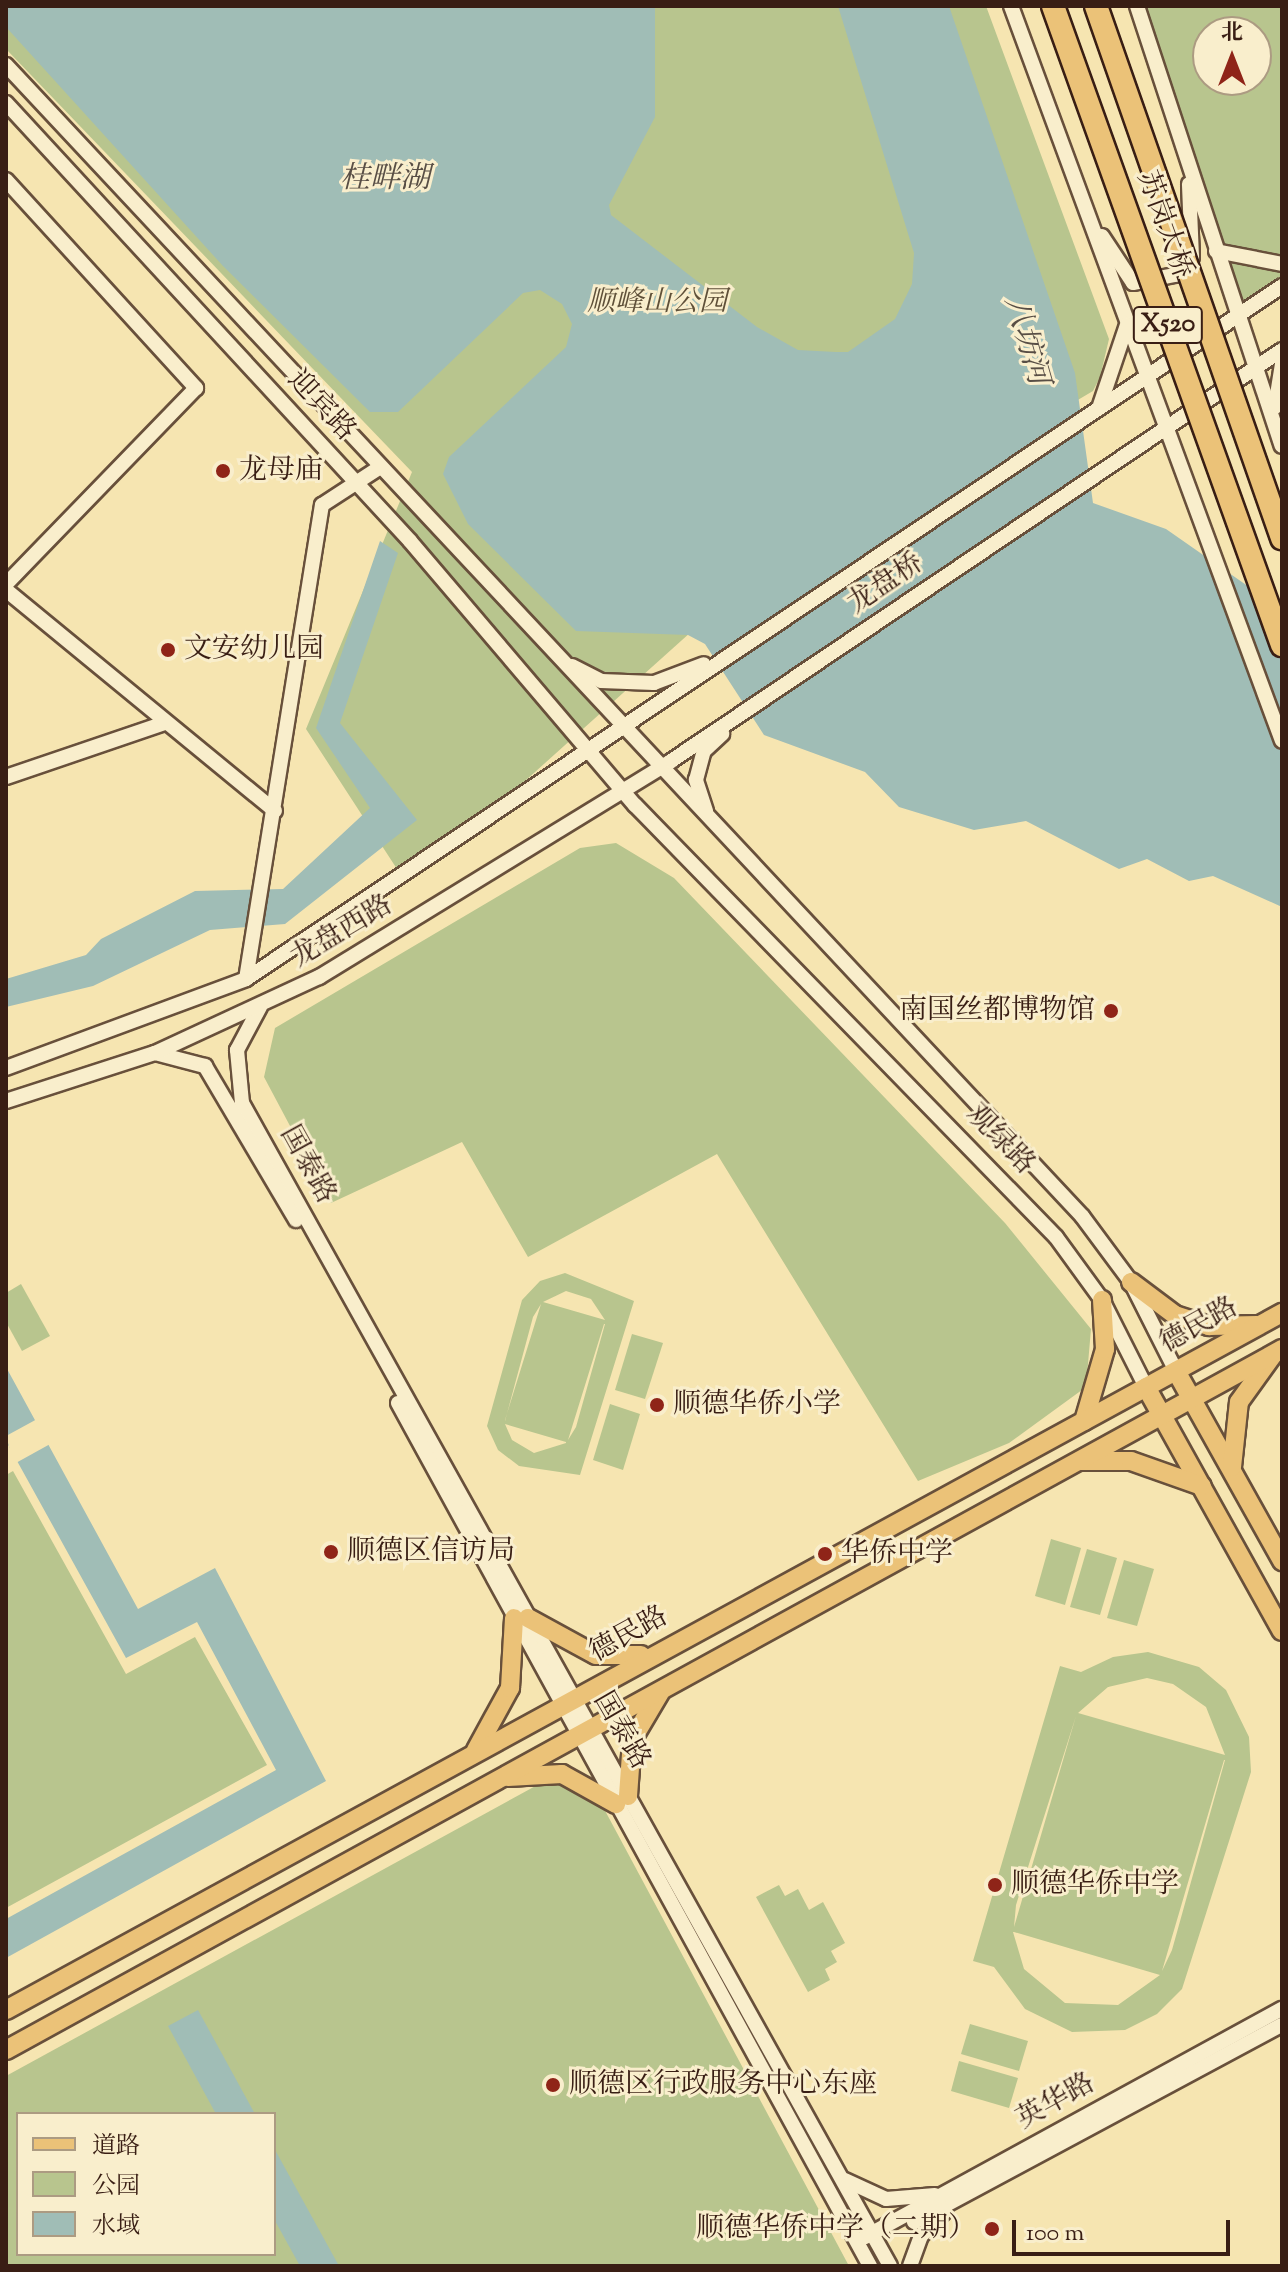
<!DOCTYPE html>
<meta charset="utf-8">
<style>
body{margin:0}
#map{position:relative;width:1288px;height:2272px;overflow:hidden;background:#f6e5b1;font-family:"Sorts Mill Goudy","Noto Serif SC",serif}
div>[style]{position:absolute}
[style*='--x']{left:calc(var(--x)*1px);top:calc(var(--y)*1px);width:calc(var(--w)*1px);rotate:calc(var(--a)*1deg)}
.green>*{inset:0;background:#b8c58e}
.water>*{inset:0;background:#a0bdb6}
.pier>*{inset:0;background:#f6e5b1}
.roads{filter:drop-shadow(2px 0 #68503b) drop-shadow(-2px 0 #68503b) drop-shadow(0 2px #68503b) drop-shadow(0 -2px #68503b)}
.minor>*{height:14px;margin:-7px;padding:0 7px;transform-origin:7px;border-radius:7px;background:#f9eecc}
.major>*{height:18px;margin:-9px;padding:0 9px;transform-origin:9px;border-radius:9px;background:#ebc278}
.bridges{filter:drop-shadow(2px 0 #391e14) drop-shadow(-2px 0 #391e14) drop-shadow(0 2px #391e14) drop-shadow(0 -2px #391e14)}
.highway-bridge>*{height:22px;margin:-11px;padding:0 11px;transform-origin:11px;border-radius:11px;background:#ebc278}
.dots>*{width:22px;height:22px;translate:-50% -50%;box-sizing:border-box;border:4px solid #f9eecc;border-radius:50%}
span{translate:-50% -50%;white-space:nowrap;text-align:center;line-height:1.15;-webkit-text-stroke:6px #f9eecc;paint-order:stroke}
.shield-label span{padding:2px 6px;background:#f9eecc;border:2px solid;border-radius:6px;-webkit-text-stroke-width:0}
.shield-label{font-size:26px;color:#391e14;font-weight:700}
.street-label{font-size:28px;color:#391e14}
.park-label{font-size:28px;color:#5f5039;font-style:italic}
.poi-label{font-size:28px;color:#391e14}
.left{translate:0 -50%;text-align:left}
.right{translate:-100% -50%;text-align:right}
.water-label{font-size:30px;color:#584e45;font-style:italic}
.frame{position:absolute;inset:0;border:8px solid #391e14;pointer-events:none}
.legend{position:absolute;left:16px;top:2112px;width:260px;height:144px;box-sizing:border-box;background:#f9eecc;border:2px solid #ac9b82;margin:0;padding:10px 14px;list-style:none;font-size:24px;color:#391e14}
.legend li{display:flex;align-items:center;gap:16px;height:40px}
.legend b{width:40px;border:2px solid #ac9b82}
.north{position:absolute;left:1192px;top:16px;width:80px;height:80px;box-sizing:border-box;background:#f9eecc;border:2px solid #ac9b82;border-radius:50%;rotate:0deg;font-size:22px;font-weight:700;line-height:32px;text-align:center;color:#391e14}
.north::after{content:'';display:block;margin:auto;width:28px;height:36px;background:#8f2418;clip-path:polygon(50% 0,100% 100%,50% 72%,0 100%)}
.scale{position:absolute;left:1012px;top:2220px;width:218px;height:36px;box-sizing:border-box;border:4px solid #391e14;border-top:0;padding-left:10px;font-size:24px;line-height:28px;white-space:nowrap;color:#391e14;-webkit-text-stroke:6px #f9eecc;paint-order:stroke}
</style>
<div id="map">
<div class="green">
<div style="clip-path:polygon(6px 6px,986px 6px,1109px 339px,1100px 377px,1093px 391px,701px 623px,525px 781px,397px 869px,306px 729px,412px 472px,6px 49px)"></div>
<div style="clip-path:polygon(evenodd,1142px 6px,1282px 6px,1282px 283px,1236px 313px,1142px 6px,1208px 32px,1256px 32px,1256px 80px,1208px 80px,1208px 32px)"></div>
<div style="clip-path:polygon(616px 843px,674px 878px,1005px 1223px,1091px 1329px,1086px 1387px,1009px 1443px,918px 1481px,717px 1154px,528px 1257px,462px 1142px,331px 1203px,264px 1077px,275px 1028px,580px 848px)"></div>
<div style="clip-path:polygon(evenodd,565px 1273px,634px 1301px,580px 1475px,519px 1466px,498px 1450px,487px 1426px,522px 1300px,540px 1281px,565px 1273px,566px 1291px,591px 1299px,605px 1320px,543px 1302px,566px 1291px,565px 1273px,541px 1304px,505px 1420px,505px 1421px,533px 1317px,541px 1304px,565px 1273px,605px 1324px,576px 1427px,568px 1440px,604px 1324px,605px 1324px,565px 1273px,505px 1424px,566px 1442px,566px 1443px,534px 1453px,512px 1440px,505px 1424px)"></div>
<div style="clip-path:polygon(21px 1284px,50px 1336px,22px 1351px,6px 1322px,6px 1293px)"></div>
<div style="clip-path:polygon(632px 1334px,663px 1343px,645px 1399px,615px 1390px)"></div>
<div style="clip-path:polygon(610px 1404px,640px 1414px,623px 1470px,593px 1460px)"></div>
<div style="clip-path:polygon(13px 1471px,126px 1674px,195px 1637px,267px 1765px,6px 1908px,6px 1475px)"></div>
<div style="clip-path:polygon(1051px 1539px,1081px 1548px,1065px 1605px,1035px 1596px)"></div>
<div style="clip-path:polygon(1087px 1549px,1117px 1558px,1100px 1615px,1070px 1607px)"></div>
<div style="clip-path:polygon(1124px 1560px,1154px 1569px,1137px 1626px,1107px 1618px)"></div>
<div style="clip-path:polygon(evenodd,1148px 1652px,1199px 1667px,1226px 1690px,1249px 1737px,1251px 1772px,1182px 1989px,1157px 2014px,1125px 2030px,1072px 2032px,1025px 2009px,994px 1967px,973px 1961px,1060px 1666px,1081px 1672px,1113px 1657px,1148px 1652px,1147px 1678px,1173px 1684px,1206px 1707px,1225px 1755px,1078px 1713px,1108px 1687px,1147px 1678px,1148px 1652px,1076px 1716px,1014px 1927px,1016px 1905px,1076px 1716px,1148px 1652px,1225px 1760px,1172px 1950px,1162px 1971px,1224px 1760px,1225px 1760px,1148px 1652px,1013px 1932px,1014px 1932px,1160px 1975px,1118px 2005px,1065px 2003px,1024px 1969px,1013px 1932px)"></div>
<div style="clip-path:polygon(evenodd,552px 1777px,602px 1805px,849px 2266px,6px 2266px,6px 2076px,552px 1777px,18px 2114px,274px 2114px,274px 2254px,18px 2254px,18px 2114px)"></div>
<div style="clip-path:polygon(779px 1885px,785px 1896px,798px 1889px,809px 1910px,823px 1902px,845px 1943px,831px 1951px,837px 1962px,825px 1969px,830px 1980px,808px 1992px,756px 1897px)"></div>
<div style="clip-path:polygon(970px 2024px,1028px 2041px,1019px 2071px,961px 2054px)"></div>
<div style="clip-path:polygon(959px 2061px,1018px 2078px,1009px 2108px,951px 2091px)"></div>
</div>
<div class="water">
<div style="clip-path:polygon(6px 6px,655px 6px,655px 117px,609px 205px,611px 215px,757px 327px,798px 350px,836px 352px,848px 352px,895px 319px,912px 284px,914px 253px,838px 6px,949px 6px,1075px 373px,1093px 503px,1166px 529px,1282px 610px,1282px 907px,1213px 876px,1189px 881px,1147px 859px,1119px 869px,1026px 821px,974px 830px,899px 807px,865px 772px,764px 735px,705px 644px,688px 635px,576px 631px,468px 524px,443px 474px,449px 457px,566px 347px,572px 324px,562px 304px,540px 290px,523px 293px,398px 412px,370px 412px,223px 266px,6px 27px)"></div>
<div style="clip-path:polygon(380px 541px,398px 553px,340px 723px,417px 820px,285px 924px,210px 930px,93px 986px,6px 1007px,6px 979px,86px 955px,101px 939px,195px 891px,283px 889px,370px 808px,316px 728px)"></div>
<div style="clip-path:polygon(6px 1367px,138px 1609px,215px 1568px,326px 1781px,6px 1958px,6px 1919px,276px 1770px,197px 1622px,126px 1658px,6px 1441px)"></div>
<div style="clip-path:polygon(198px 2010px,255px 2114px,216px 2114px,168px 2026px)"></div>
<div style="clip-path:polygon(274px 2148px,339px 2266px,300px 2266px,274px 2219px)"></div>
</div>
<div class="pier">
<div style="clip-path:polygon(39px 1418px,52px 1443px,14px 1464px,6px 1436px)"></div>
</div>
<div class="roads">
<div class="minor">
<div style="--x:1011;--y:6;--w:783;--a:69.76"></div>
<div style="--x:1137;--y:6;--w:463;--a:71.8"></div>
<div style="--x:6;--y:65;--w:1576;--a:46.93"></div>
<div style="--x:1082;--y:1216;--w:82;--a:53.4"></div>
<div style="--x:1131;--y:1282;--w:100;--a:63.2"></div>
<div style="--x:6;--y:103;--w:596;--a:47.31"></div>
<div style="--x:410;--y:541;--w:347;--a:49.6"></div>
<div style="--x:635;--y:805;--w:603;--a:45.74"></div>
<div style="--x:1056;--y:1237;--w:78;--a:53.9"></div>
<div style="--x:1102;--y:1300;--w:97;--a:63.2"></div>
<div style="--x:6;--y:180;--w:282;--a:47.6"></div>
<div style="--x:196;--y:388;--w:273;--a:134.1"></div>
<div style="--x:1102;--y:236;--w:56;--a:56.6"></div>
<div style="--x:1133;--y:283;--w:43;--a:-10.8"></div>
<div style="--x:1175;--y:275;--w:25;--a:-47"></div>
<div style="--x:1192;--y:257;--w:73;--a:-92.4"></div>
<div style="--x:1216;--y:251;--w:67;--a:11.1"></div>
<div style="--x:1275;--y:407;--w:44;--a:-80.8"></div>
<div style="--x:1099;--y:408;--w:88;--a:-71.4"></div>
<div style="--x:6;--y:590;--w:348;--a:39.4"></div>
<div style="--x:572;--y:666;--w:33;--a:27"></div>
<div style="--x:601;--y:681;--w:53;--a:2.2"></div>
<div style="--x:654;--y:683;--w:53;--a:-20.8"></div>
<div style="--x:6;--y:777;--w:168;--a:-18.8"></div>
<div style="--x:706;--y:811;--w:33;--a:-108"></div>
<div style="--x:696;--y:780;--w:30;--a:-75"></div>
<div style="--x:704;--y:751;--w:25;--a:-43"></div>
<div style="--x:246;--y:979;--w:480;--a:-80.9"></div>
<div style="--x:322;--y:505;--w:68;--a:-33"></div>
<div style="--x:260;--y:1007;--w:49;--a:118.1"></div>
<div style="--x:237;--y:1050;--w:53;--a:84.6"></div>
<div style="--x:242;--y:1103;--w:1331;--a:60.87"></div>
<div style="--x:155;--y:1053;--w:52;--a:14.6"></div>
<div style="--x:205;--y:1066;--w:179;--a:59.4"></div>
<div style="--x:6;--y:1068;--w:256;--a:-20.3"></div>
<div style="--x:246;--y:979;--w:1246;--a:-33.78"></div>
<div style="--x:6;--y:1101;--w:157;--a:-17.9"></div>
<div style="--x:155;--y:1053;--w:181;--a:-24.9"></div>
<div style="--x:319;--y:977;--w:413;--a:-31.5"></div>
<div style="--x:671;--y:761;--w:736;--a:-33.93"></div>
<div style="--x:398;--y:1403;--w:984;--a:61.32"></div>
<div style="--x:845;--y:2180;--w:45;--a:24.9"></div>
<div style="--x:886;--y:2199;--w:49;--a:-4.7"></div>
<div style="--x:914;--y:2222;--w:417;--a:-28.2"></div>
<div style="--x:865;--y:2237;--w:475;--a:-28.7"></div>
<div style="--x:910;--y:2266;--w:32;--a:-70"></div>
<div style="--x:921;--y:2236;--w:35;--a:-46"></div>
</div>
<div class="major">
<div style="--x:1131;--y:1282;--w:55;--a:36.9"></div>
<div style="--x:1175;--y:1315;--w:36;--a:18"></div>
<div style="--x:1209;--y:1326;--w:48;--a:-1.2"></div>
<div style="--x:1176;--y:1371;--w:218;--a:60.8"></div>
<div style="--x:1146;--y:1387;--w:279;--a:60.9"></div>
<div style="--x:1084;--y:1421;--w:75;--a:-73.7"></div>
<div style="--x:1105;--y:1349;--w:49;--a:-93.5"></div>
<div style="--x:1080;--y:1461;--w:51;--a:0"></div>
<div style="--x:1131;--y:1461;--w:75;--a:19.4"></div>
<div style="--x:1232;--y:1467;--w:65;--a:-83.9"></div>
<div style="--x:1239;--y:1402;--w:57;--a:-54.3"></div>
<div style="--x:528;--y:1618;--w:77;--a:28.6"></div>
<div style="--x:596;--y:1655;--w:45;--a:0"></div>
<div style="--x:476;--y:1750;--w:71;--a:-61.3"></div>
<div style="--x:510;--y:1688;--w:70;--a:-86.7"></div>
<div style="--x:508;--y:1777;--w:54;--a:-3.2"></div>
<div style="--x:562;--y:1774;--w:62;--a:29.1"></div>
<div style="--x:628;--y:1796;--w:56;--a:-85.9"></div>
<div style="--x:632;--y:1740;--w:57;--a:-59.4"></div>
<div style="--x:6;--y:2010;--w:1454;--a:-28.65"></div>
<div style="--x:6;--y:2050;--w:1456;--a:-28.78"></div>
</div>
</div>
<div class="bridges">
<div class="highway-bridge">
<div style="--x:1053;--y:6;--w:679;--a:70.28"></div>
<div style="--x:1096;--y:6;--w:564;--a:70.73"></div>
</div>
</div>
<div class="dots">
<div style="left:223px;top:471px;background:#8f2418"></div>
<div style="left:168px;top:650px;background:#8f2418"></div>
<div style="left:1111px;top:1011px;background:#8f2418"></div>
<div style="left:657px;top:1405px;background:#8f2418"></div>
<div style="left:331px;top:1552px;background:#8f2418"></div>
<div style="left:825px;top:1554px;background:#8f2418"></div>
<div style="left:995px;top:1885px;background:#8f2418"></div>
<div style="left:553px;top:2085px;background:#8f2418"></div>
<div style="left:992px;top:2229px;background:#8f2418"></div>
</div>
<div class="shield-label">
<span style="left:1168px;top:325px">X520</span>
</div>
<div class="street-label">
<span style="left:1164px;top:225px;rotate:70deg">苏岗大桥</span>
<span style="left:321px;top:406px;rotate:47deg">迎宾路</span>
<span style="left:886px;top:584px;rotate:-34deg">龙盘桥</span>
<span style="left:342px;top:932px;rotate:-31deg">龙盘西路</span>
<span style="left:1000px;top:1140px;rotate:46deg">观绿路</span>
<span style="left:307px;top:1165px;rotate:61deg">国泰路</span>
<span style="left:1199px;top:1326px;rotate:-29deg">德民路</span>
<span style="left:629px;top:1635px;rotate:-29deg">德民路</span>
<span style="left:621px;top:1731px;rotate:60deg">国泰路</span>
<span style="left:1056px;top:2102px;rotate:-29deg">英华路</span>
</div>
<div class="park-label">
<span style="left:657px;top:303px">顺峰山公园</span>
</div>
<div class="poi-label">
<span class="left" style="left:239px;top:471px">龙母庙</span>
<span class="left" style="left:184px;top:650px">文安幼儿园</span>
<span class="right" style="left:1095px;top:1011px">南国丝都博物馆</span>
<span class="left" style="left:673px;top:1405px">顺德华侨小学</span>
<span class="left" style="left:347px;top:1552px">顺德区信访局</span>
<span class="left" style="left:841px;top:1554px">华侨中学</span>
<span class="left" style="left:1011px;top:1885px">顺德华侨中学</span>
<span class="left" style="left:569px;top:2085px">顺德区行政服务中心东座</span>
<span class="right" style="left:976px;top:2229px">顺德华侨中学（二期）</span>
</div>
<div class="water-label">
<span style="left:385px;top:180px">桂畔湖</span>
<span style="left:1025px;top:341px;rotate:74deg">八坊河</span>
</div>
<div class="frame"></div>
<ul class="legend">
<li><b style="height:10px;background:#ebc278"></b>道路</li>
<li><b style="height:22px;background:#b8c58e"></b>公园</li>
<li><b style="height:22px;background:#a0bdb6"></b>水域</li>
</ul>
<div class="north">北</div>
<div class="scale">100 m</div>
</div>
